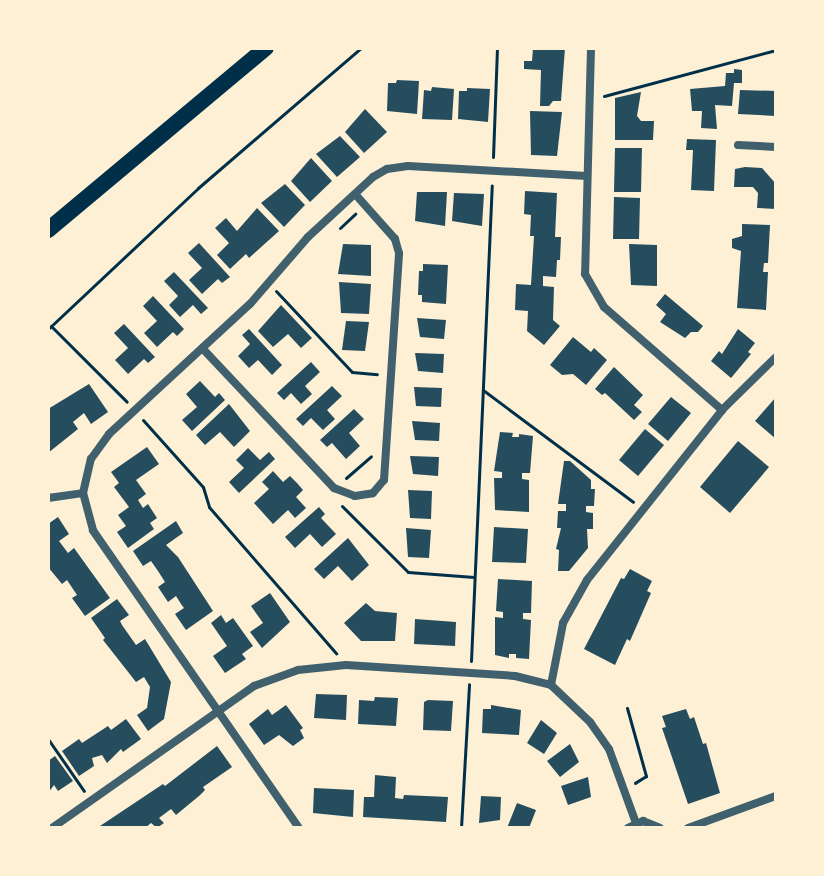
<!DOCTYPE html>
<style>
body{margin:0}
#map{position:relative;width:824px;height:876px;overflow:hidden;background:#fdf0d5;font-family:"Archivo Narrow",sans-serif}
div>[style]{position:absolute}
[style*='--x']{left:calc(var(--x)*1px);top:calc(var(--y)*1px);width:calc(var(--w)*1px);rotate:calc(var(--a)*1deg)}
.building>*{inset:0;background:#264d5e}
.path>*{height:3px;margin:-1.5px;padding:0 1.5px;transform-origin:1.5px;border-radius:1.5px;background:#003049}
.minor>*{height:8px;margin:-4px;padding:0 4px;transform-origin:4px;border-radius:4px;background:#3f606c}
.trunk>*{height:16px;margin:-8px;padding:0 8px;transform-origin:8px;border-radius:8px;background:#003049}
span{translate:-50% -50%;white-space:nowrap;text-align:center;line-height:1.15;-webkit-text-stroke:6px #fdf0d5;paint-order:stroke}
.frame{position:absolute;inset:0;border:50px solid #fdf0d5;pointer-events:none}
</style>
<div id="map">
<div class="building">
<div style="clip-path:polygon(533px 48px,565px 48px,561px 101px,553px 101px,549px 106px,540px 106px,541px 70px,524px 69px,524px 61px,532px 61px)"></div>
<div style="clip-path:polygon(734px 69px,742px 70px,742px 83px,734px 83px,732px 106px,715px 105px,717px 129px,701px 128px,702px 111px,692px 111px,690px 89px,725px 86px,726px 73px,734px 73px)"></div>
<div style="clip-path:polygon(397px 80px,419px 81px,417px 114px,387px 111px,388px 83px,396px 83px)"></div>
<div style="clip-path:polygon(432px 87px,454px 89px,452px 120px,422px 119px,424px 90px,431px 91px)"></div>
<div style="clip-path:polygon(467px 88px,490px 89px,488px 122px,458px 119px,459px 91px,467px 91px)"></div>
<div style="clip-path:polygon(740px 90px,776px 91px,776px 116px,738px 114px)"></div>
<div style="clip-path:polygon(641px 92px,637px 116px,641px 121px,654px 121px,653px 140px,615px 140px,615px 98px)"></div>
<div style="clip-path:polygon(365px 109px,387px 132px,364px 153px,345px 132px)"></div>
<div style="clip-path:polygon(530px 111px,562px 112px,557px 156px,531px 155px)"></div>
<div style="clip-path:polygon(340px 136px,360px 157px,337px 177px,316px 154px)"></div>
<div style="clip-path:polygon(687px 139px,716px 140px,714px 191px,691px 190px,693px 150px,686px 150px)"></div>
<div style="clip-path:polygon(615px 148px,642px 148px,641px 192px,614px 192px)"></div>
<div style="clip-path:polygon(311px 158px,332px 181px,310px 202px,291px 181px)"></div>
<div style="clip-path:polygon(745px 167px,762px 168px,776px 184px,776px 209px,757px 208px,758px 193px,753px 187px,734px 187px,735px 169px)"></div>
<div style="clip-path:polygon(285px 184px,305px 205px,284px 227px,261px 203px)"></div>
<div style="clip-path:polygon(525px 191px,557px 193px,555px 237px,561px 237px,560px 260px,557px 260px,556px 277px,543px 276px,543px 286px,554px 287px,553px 320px,560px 326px,544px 345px,527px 331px,528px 311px,515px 310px,516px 284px,531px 285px,534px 236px,530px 236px,531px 215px,524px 214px)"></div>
<div style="clip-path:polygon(417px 192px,447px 192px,445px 226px,415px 221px)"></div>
<div style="clip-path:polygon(454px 193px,484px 194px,482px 226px,452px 221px)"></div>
<div style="clip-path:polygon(614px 197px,640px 198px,639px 239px,613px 239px)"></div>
<div style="clip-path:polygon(257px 208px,279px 231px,249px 258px,246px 254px,230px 269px,217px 255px,229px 243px,215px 228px,226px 218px,237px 231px)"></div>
<div style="clip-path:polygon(742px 224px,770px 225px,768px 263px,764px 263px,763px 272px,768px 272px,766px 310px,737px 308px,741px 251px,732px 248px,732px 239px,742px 236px)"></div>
<div style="clip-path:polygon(199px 243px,230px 277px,222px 283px,218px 279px,202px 294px,189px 280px,202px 268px,188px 253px)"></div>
<div style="clip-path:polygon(343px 244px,371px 245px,371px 276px,338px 274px)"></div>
<div style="clip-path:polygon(629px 244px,657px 245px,657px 286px,631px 285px)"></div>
<div style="clip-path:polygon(423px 264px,448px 265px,446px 304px,422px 302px,422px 295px,418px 295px,419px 271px,423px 271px)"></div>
<div style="clip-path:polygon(174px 272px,208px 308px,201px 314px,193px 305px,180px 317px,169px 305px,178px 296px,164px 281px)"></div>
<div style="clip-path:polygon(339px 282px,371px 284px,369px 314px,341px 313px)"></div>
<div style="clip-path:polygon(665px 294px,703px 326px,698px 332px,691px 332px,685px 338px,660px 322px,666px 314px,656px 305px)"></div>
<div style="clip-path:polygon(153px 296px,184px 329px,177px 336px,173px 332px,157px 347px,144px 333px,157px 321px,143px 306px)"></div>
<div style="clip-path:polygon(281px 305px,312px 338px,301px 348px,288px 334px,273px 347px,258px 331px)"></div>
<div style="clip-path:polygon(417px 318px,446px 320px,444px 339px,420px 337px)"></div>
<div style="clip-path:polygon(346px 321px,369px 322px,365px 351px,342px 350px)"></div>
<div style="clip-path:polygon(124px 324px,155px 357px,148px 363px,144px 359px,128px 374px,115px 360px,128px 348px,114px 333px)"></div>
<div style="clip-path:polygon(249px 329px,282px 365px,272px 375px,258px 360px,249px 368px,238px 356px,250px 344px,242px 335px)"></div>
<div style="clip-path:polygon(738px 329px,755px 343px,748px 352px,751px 354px,731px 378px,711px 361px,719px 351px,722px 354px)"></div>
<div style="clip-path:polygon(573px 337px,591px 352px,594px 348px,607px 360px,586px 385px,573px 374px,562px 375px,550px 365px)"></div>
<div style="clip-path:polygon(415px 353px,444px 354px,443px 373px,418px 371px)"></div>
<div style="clip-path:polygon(311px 362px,320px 372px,305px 386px,312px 394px,301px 404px,291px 393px,284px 400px,277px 393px)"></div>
<div style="clip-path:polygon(614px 367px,643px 395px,634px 405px,642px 412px,634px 420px,605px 393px,602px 395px,595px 389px)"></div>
<div style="clip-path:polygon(200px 381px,215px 397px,219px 393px,225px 400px,192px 431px,182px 420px,197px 407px,186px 394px)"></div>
<div style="clip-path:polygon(89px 384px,108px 412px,91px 424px,84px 413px,73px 422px,78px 429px,48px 453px,48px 409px)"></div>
<div style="clip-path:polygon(332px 386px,342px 396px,327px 410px,335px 419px,323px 430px,311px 418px,303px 426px,296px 419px)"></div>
<div style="clip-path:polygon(414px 387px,442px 388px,441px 407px,416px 406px)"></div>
<div style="clip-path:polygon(671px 397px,691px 413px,668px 441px,648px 424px)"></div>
<div style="clip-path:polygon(776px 397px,776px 439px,755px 421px)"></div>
<div style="clip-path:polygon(229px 404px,250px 431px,234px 447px,220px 432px,205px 445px,196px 435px)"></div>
<div style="clip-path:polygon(354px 409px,364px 419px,349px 433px,360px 446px,346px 459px,332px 443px,327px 447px,320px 440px)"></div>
<div style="clip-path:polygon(412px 421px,440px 423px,439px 441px,415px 440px)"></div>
<div style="clip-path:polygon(645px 429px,664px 445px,638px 476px,619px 460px)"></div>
<div style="clip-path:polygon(500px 432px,513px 433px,512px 437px,519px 437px,519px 434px,533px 436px,530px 473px,522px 473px,522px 479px,529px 480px,529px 512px,495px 510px,494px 478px,502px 478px,502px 472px,494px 471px)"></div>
<div style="clip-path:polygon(738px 441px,769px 467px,730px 513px,700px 487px)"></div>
<div style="clip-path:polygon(147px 447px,159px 464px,136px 480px,146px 494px,138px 500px,143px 508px,148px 504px,157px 518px,150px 523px,154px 529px,128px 548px,117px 532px,126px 526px,118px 515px,129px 507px,114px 487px,119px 483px,111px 472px)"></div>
<div style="clip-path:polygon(248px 448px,260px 460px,269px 452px,275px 459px,239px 493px,229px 482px,244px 468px,236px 460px)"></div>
<div style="clip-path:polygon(410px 456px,439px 457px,438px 476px,413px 474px)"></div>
<div style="clip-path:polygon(564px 461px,570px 461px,591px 480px,591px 489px,595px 489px,594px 506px,586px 506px,586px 512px,593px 513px,593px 529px,587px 529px,588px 548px,569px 571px,558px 571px,559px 550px,556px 549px,561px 528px,557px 528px,558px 511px,566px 511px,566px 504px,558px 504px)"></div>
<div style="clip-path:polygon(273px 471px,283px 482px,290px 476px,297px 483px,303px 490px,296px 497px,306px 508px,295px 518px,288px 510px,273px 524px,254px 503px,269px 489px,262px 482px)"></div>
<div style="clip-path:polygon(408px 490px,432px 491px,431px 519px,410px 518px)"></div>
<div style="clip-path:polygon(319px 507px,325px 514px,321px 518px,336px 534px,322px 547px,310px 534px,295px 548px,285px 537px)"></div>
<div style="clip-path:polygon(58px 517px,69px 534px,59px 541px,68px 553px,74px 548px,110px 598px,85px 616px,72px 598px,77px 595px,67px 580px,62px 584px,48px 567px,48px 524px)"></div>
<div style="clip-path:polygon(176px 521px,183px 533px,166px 545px,178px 557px,213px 611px,186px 630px,175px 614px,184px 608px,181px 604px,176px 596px,168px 602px,158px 587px,165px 582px,158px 571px,151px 561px,143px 566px,133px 551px)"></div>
<div style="clip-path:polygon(494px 527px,528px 529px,526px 563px,492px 562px)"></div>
<div style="clip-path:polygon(406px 528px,431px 530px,429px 558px,408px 557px)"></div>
<div style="clip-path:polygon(348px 538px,369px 565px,352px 581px,338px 566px,324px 579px,314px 569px)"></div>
<div style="clip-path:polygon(630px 569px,652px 581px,647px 591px,651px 593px,630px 641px,627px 639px,615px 665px,584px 649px,621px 578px,624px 579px)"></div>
<div style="clip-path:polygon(498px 579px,532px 581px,531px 613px,523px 613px,523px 619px,531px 620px,529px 659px,516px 658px,516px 654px,509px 654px,509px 658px,495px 655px,495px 617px,503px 618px,503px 612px,496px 611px)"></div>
<div style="clip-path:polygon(270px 593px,290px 622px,262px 648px,250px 632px,263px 623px,251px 606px)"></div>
<div style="clip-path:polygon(117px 599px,129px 615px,120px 621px,122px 625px,136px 645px,145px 639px,171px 682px,164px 719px,148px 731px,137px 715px,147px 708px,150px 687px,144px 677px,136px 682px,103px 640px,105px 638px,91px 618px)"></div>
<div style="clip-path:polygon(366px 603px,375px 611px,397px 613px,395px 641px,361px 641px,344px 623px)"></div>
<div style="clip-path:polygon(221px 615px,226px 623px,233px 618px,253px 646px,242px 654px,246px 659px,225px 673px,213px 656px,227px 646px,211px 623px)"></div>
<div style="clip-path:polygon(415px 619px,456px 622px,455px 646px,414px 644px)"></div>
<div style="clip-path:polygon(316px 694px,347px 695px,346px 720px,314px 718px)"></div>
<div style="clip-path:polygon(375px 697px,398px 698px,396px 726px,358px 724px,359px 700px,374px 701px)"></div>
<div style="clip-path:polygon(428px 700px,453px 701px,451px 731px,423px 730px,424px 702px)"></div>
<div style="clip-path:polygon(286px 705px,303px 728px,300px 730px,304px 738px,293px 746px,279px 735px,264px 745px,249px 724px,268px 709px,272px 715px)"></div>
<div style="clip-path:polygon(491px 705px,521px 710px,519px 735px,482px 733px,483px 709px,491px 709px)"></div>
<div style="clip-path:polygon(686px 709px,690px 719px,694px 717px,703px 744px,706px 743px,720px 793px,688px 804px,662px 728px,666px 727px,662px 716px)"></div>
<div style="clip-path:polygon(126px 719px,141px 739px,123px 752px,121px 749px,107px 763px,102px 755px,92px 758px,94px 766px,79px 776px,62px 751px,79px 739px,82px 743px,108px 726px,111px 730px)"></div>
<div style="clip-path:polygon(541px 720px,557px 733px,544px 754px,527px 743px)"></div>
<div style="clip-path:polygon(570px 744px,579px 762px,560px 777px,547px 761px)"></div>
<div style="clip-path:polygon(217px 746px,232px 767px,203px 787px,205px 790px,199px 796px,176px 815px,171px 809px,159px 818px,164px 823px,157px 828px,151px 823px,145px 828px,97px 828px,163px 784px,165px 786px)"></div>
<div style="clip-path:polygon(55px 756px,73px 781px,58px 791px,54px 785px,48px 793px,48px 761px)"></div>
<div style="clip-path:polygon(375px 775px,396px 777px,395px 798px,403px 799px,404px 795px,448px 797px,446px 822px,363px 817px,364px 797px,374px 797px)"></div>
<div style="clip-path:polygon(588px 777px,591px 797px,568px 805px,561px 786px)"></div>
<div style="clip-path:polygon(314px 788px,354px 790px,353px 817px,313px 813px)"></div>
<div style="clip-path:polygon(481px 796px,501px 797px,500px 820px,479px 823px)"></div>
<div style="clip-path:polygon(517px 803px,536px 810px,529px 828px,507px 828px)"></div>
</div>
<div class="path">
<div style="--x:604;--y:96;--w:178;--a:-15"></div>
<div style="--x:493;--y:157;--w:109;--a:-87.9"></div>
<div style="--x:340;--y:228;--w:21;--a:-43"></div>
<div style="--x:276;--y:291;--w:111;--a:46.8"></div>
<div style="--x:352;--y:372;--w:25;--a:5"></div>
<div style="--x:51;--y:326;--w:107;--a:45"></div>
<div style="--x:48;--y:329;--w:206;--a:-43.2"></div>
<div style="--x:198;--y:188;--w:215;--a:-40.7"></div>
<div style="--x:483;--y:390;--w:187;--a:36.7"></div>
<div style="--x:143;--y:420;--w:90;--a:48.2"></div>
<div style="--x:203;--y:487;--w:21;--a:73"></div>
<div style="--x:209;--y:507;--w:194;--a:49"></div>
<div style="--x:346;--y:478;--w:33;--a:-41"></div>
<div style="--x:342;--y:506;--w:93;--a:45"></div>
<div style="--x:408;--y:572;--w:66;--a:4.3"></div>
<div style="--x:471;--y:661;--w:476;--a:-87.5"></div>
<div style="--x:627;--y:708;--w:71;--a:74.4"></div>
<div style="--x:646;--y:776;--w:13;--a:148"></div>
<div style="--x:48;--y:739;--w:63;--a:55.3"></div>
<div style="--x:461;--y:828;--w:144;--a:-86.8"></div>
</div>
<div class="minor">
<div style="--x:591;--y:48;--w:226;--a:91.5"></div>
<div style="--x:585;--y:274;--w:38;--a:60"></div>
<div style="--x:604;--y:307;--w:157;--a:41.1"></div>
<div style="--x:738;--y:145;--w:38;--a:3"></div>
<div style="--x:203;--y:349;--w:191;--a:46.7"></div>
<div style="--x:334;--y:488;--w:22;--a:21"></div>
<div style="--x:355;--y:496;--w:18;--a:-9"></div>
<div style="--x:373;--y:493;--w:17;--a:-50"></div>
<div style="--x:384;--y:480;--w:227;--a:-86.2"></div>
<div style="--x:399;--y:253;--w:15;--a:-106"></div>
<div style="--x:395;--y:239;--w:59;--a:-131.6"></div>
<div style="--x:48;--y:498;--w:35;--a:-8"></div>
<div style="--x:551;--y:685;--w:63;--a:-79"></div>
<div style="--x:563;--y:623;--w:49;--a:-60.8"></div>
<div style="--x:587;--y:580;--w:217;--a:-51.5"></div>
<div style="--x:722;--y:410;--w:76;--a:-44.5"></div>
<div style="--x:52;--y:828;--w:247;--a:-35.1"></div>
<div style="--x:254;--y:686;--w:47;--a:-20"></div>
<div style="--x:298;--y:670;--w:48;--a:-5.9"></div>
<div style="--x:346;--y:665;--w:169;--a:3.7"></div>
<div style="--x:515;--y:676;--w:37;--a:14"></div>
<div style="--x:551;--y:685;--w:54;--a:43.5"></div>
<div style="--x:590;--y:722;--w:33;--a:55"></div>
<div style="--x:609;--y:749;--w:79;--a:70"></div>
<div style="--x:299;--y:828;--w:362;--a:-124.7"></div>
<div style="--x:93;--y:530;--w:38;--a:-105"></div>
<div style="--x:83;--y:493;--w:35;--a:-77"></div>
<div style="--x:91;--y:459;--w:31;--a:-54"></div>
<div style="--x:109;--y:434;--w:192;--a:-42.7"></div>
<div style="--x:250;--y:304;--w:89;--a:-49.1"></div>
<div style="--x:308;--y:237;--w:88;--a:-42.7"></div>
<div style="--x:373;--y:177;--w:16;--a:-30"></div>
<div style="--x:387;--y:169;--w:21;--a:-8"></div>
<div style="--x:408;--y:166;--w:179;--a:3.2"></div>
<div style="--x:628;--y:828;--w:17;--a:-25"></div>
<div style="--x:643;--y:821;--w:18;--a:22"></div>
<div style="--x:688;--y:828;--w:94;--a:-20"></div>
</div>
<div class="trunk">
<div style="--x:48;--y:230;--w:284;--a:-39.9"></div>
</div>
<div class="frame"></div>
</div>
